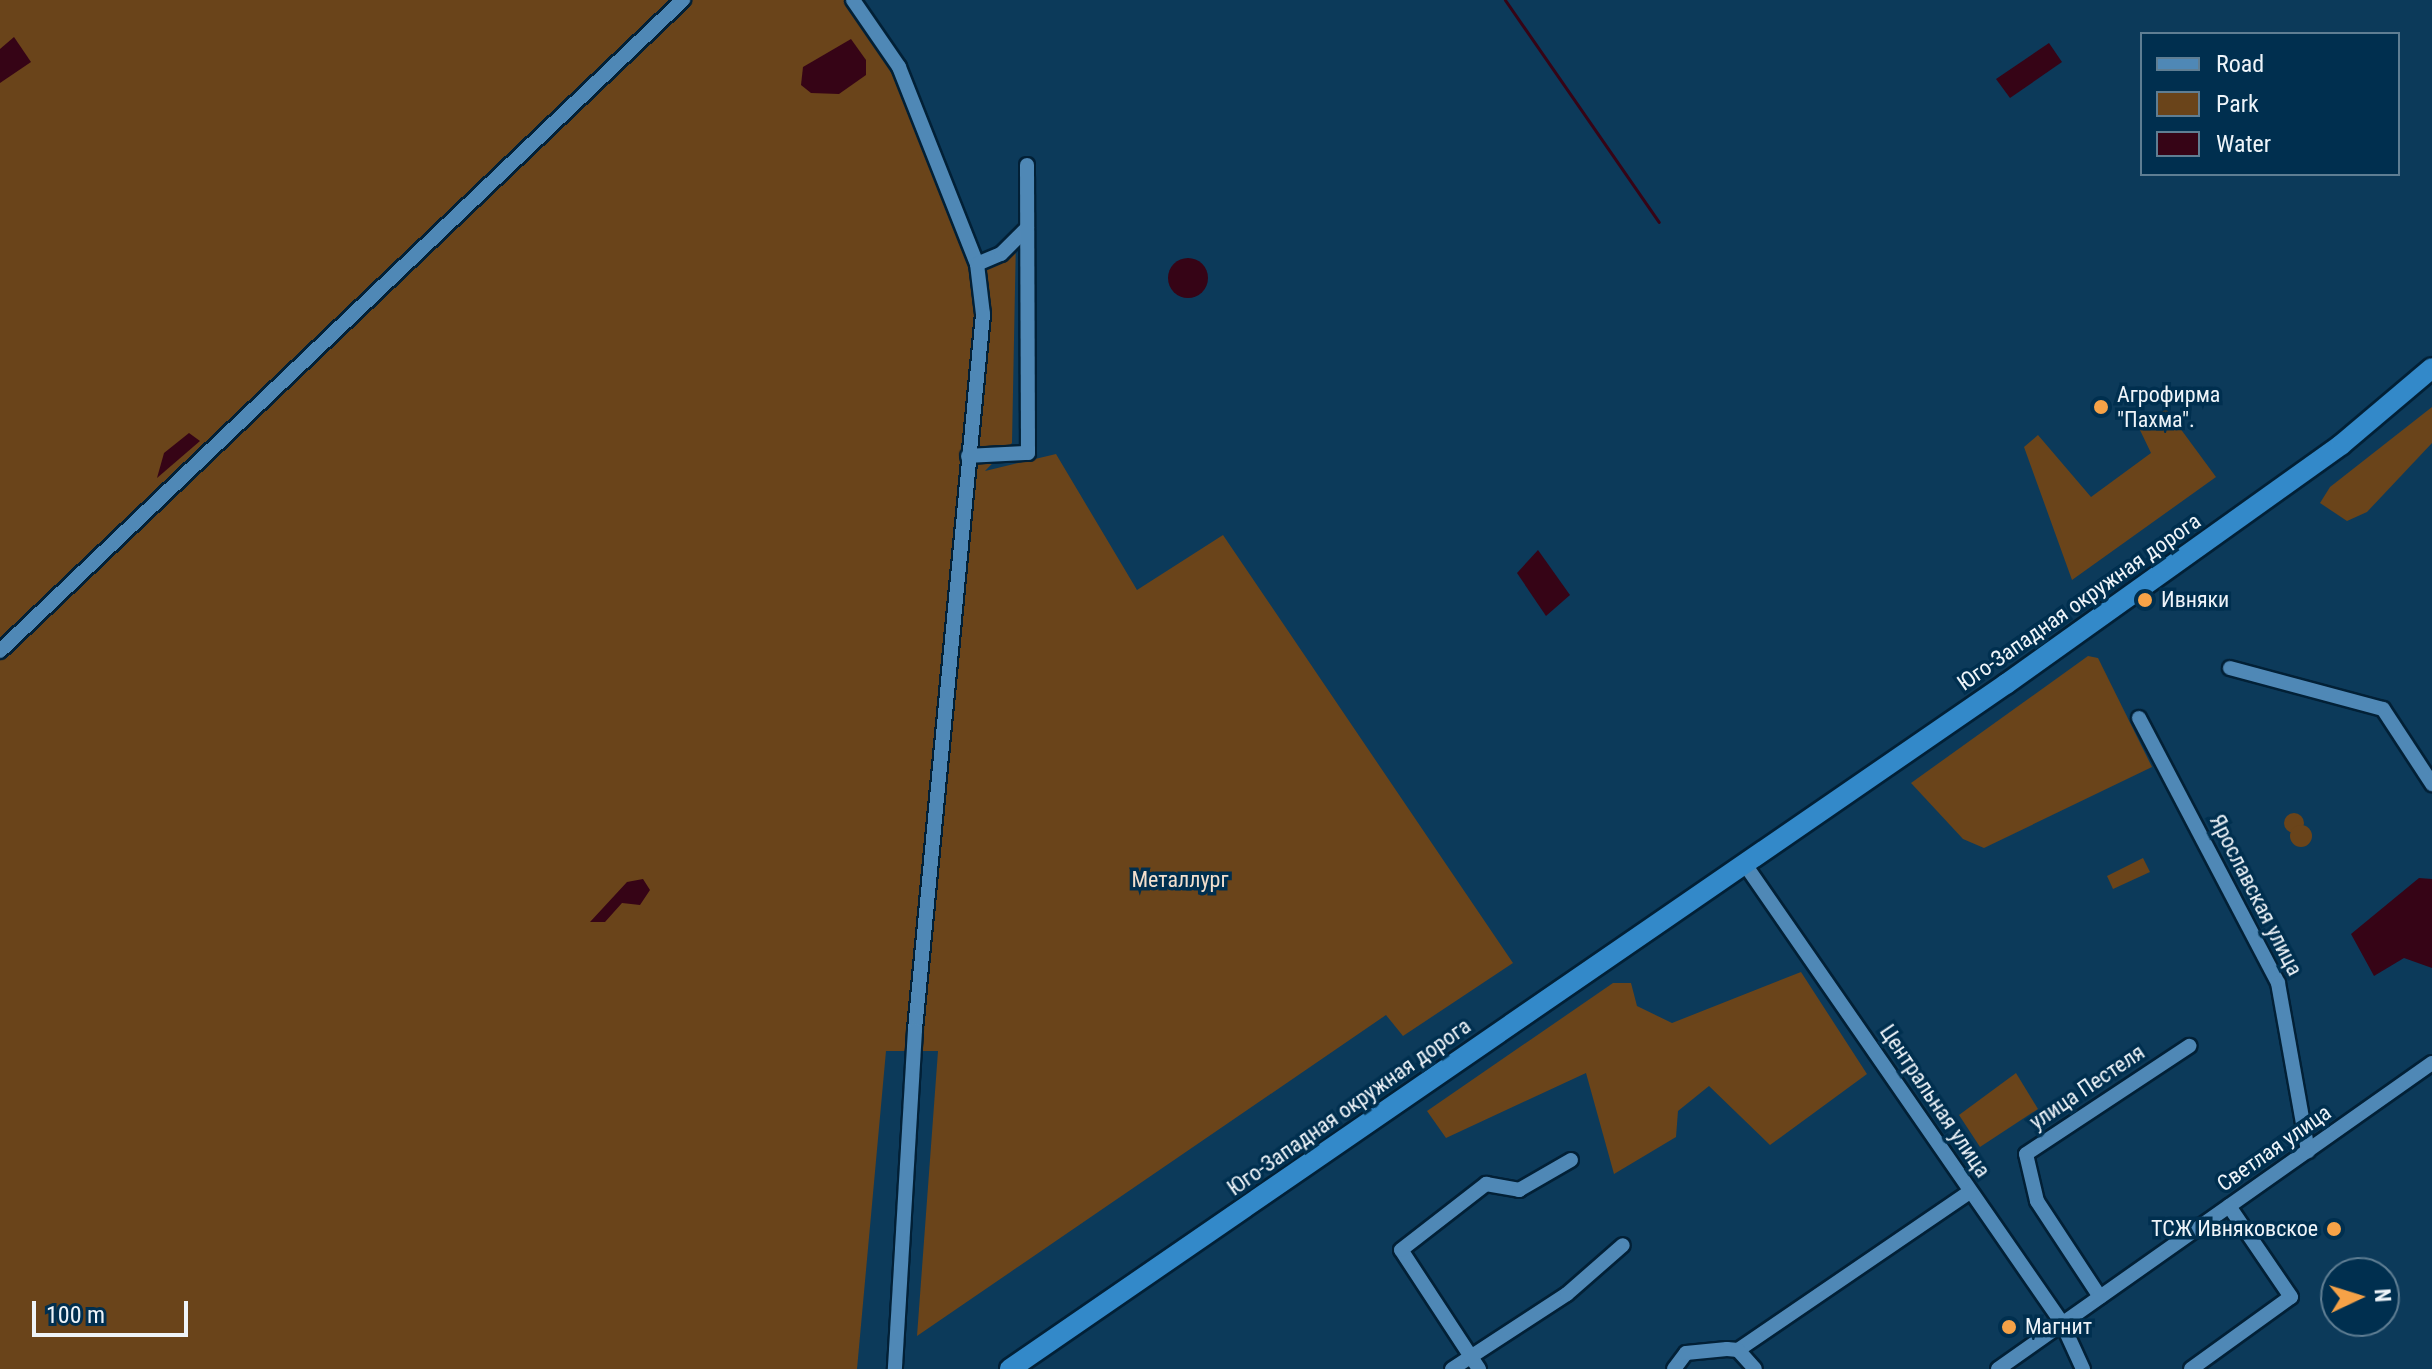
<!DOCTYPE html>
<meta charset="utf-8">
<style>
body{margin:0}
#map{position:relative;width:2432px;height:1369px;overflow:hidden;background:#0c3a5a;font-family:"Roboto Condensed",sans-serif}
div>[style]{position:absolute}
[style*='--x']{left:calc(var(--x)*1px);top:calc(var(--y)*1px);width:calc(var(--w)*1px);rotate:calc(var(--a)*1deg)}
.green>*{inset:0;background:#6a441a}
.round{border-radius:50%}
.water>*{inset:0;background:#360416}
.stream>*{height:3px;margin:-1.5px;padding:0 1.5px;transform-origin:1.5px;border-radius:1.5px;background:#360416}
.roads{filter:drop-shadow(2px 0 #022036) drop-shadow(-2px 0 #022036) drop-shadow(0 2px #022036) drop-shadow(0 -2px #022036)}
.minor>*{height:14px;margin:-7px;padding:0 7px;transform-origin:7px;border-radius:7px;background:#4f88b6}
.highway>*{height:20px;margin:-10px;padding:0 10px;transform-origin:10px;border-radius:10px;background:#3389c9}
.dots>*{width:22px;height:22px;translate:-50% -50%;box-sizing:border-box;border:4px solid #002f4f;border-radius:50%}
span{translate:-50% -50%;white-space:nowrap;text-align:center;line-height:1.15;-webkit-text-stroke:7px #002f4f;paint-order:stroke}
.poi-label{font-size:22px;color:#eef4f9}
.left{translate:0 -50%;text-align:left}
.right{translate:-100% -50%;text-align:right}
.street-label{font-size:22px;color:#eef4f9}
.park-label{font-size:22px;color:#f3dfcd}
.legend{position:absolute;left:2140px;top:32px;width:260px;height:144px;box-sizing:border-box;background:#002f4f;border:2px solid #5f7e93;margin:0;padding:10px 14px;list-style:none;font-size:24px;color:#eef4f9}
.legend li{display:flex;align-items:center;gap:16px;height:40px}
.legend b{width:40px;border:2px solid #5f7e93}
.north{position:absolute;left:2320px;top:1257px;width:80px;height:80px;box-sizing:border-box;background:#002f4f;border:2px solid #5f7e93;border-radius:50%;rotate:86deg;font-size:22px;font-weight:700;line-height:32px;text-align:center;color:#eef4f9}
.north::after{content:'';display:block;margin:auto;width:28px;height:36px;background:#f6a247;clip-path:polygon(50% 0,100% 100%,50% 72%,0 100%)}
.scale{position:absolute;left:32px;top:1301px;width:156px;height:36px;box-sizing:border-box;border:4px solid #eef4f9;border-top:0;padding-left:10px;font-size:24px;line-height:28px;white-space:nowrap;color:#eef4f9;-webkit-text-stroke:6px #002f4f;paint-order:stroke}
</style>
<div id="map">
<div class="green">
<div style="clip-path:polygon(0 0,853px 0,879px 33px,977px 264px,1016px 237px,1012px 443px,985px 471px,1056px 454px,1137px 590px,1223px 535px,1513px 963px,1403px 1036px,1386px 1015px,917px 1336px,938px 1051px,886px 1051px,857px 1369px,0 1369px)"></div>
<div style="clip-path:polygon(2432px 407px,2432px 443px,2367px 512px,2347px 521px,2320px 503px,2330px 487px)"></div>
<div style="clip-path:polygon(2166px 409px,2216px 477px,2072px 580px,2024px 447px,2038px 435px,2091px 497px,2151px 453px,2139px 428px)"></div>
<div style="clip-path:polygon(2088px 656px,2098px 658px,2152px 767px,1984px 848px,1963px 839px,1911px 783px)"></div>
<div class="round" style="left:2284px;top:813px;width:20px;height:20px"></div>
<div class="round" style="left:2290px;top:825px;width:22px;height:22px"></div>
<div style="clip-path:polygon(2143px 858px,2150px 872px,2113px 889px,2107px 876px)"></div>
<div style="clip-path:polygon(1801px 972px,1867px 1074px,1770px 1145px,1709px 1086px,1678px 1111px,1676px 1137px,1614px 1174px,1586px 1073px,1446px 1138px,1427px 1111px,1613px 983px,1631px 983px,1637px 1006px,1672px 1023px)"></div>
<div style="clip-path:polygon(2016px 1073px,2038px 1109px,1980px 1147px,1959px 1115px)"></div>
</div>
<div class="water">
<div style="clip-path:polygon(14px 37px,31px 62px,0 83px,0 49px)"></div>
<div style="clip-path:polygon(851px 39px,866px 60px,866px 75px,839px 94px,811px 93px,801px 85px,803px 67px)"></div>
<div style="clip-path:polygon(2049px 43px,2062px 62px,2010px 98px,1996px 79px)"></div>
<div class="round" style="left:1168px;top:258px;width:40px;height:40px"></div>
<div style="clip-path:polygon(189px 433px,200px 441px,157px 478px,164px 453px)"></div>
<div style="clip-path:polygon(1538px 550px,1570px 595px,1546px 616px,1517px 573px)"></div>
<div style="clip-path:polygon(2419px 878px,2432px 879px,2432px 968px,2404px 958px,2374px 976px,2351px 934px)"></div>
<div style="clip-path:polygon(643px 879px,650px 890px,640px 905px,622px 903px,605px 922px,590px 922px,627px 882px)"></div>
</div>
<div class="stream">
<div style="--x:1505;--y:0;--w:270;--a:55.3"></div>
</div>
<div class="roads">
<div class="minor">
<div style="--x:853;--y:0;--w:81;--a:55.5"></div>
<div style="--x:899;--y:67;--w:212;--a:68.4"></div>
<div style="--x:977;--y:264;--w:50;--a:83.2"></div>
<div style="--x:983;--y:314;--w:719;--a:95.43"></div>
<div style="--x:915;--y:1030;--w:340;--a:93.4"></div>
<div style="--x:977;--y:264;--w:26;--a:-23"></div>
<div style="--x:1001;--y:254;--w:37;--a:-45"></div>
<div style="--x:968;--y:456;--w:60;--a:-2.9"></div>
<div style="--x:1028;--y:453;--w:288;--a:-90.2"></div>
<div style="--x:0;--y:651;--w:944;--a:-43.63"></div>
<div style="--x:2230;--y:668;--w:158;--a:15"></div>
<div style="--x:2383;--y:709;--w:90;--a:56.8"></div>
<div style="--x:2139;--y:718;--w:299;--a:62.3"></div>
<div style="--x:2278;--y:983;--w:171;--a:79.9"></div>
<div style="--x:1744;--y:863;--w:559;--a:55.34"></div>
<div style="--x:2062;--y:1323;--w:51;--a:65.5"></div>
<div style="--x:2100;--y:1297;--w:115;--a:-123.3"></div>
<div style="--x:2037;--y:1201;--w:48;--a:-103.2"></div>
<div style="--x:2026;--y:1154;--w:196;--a:-33.5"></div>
<div style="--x:1738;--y:1350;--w:281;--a:-34.3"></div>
<div style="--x:1452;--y:1369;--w:137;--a:-33.1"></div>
<div style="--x:1567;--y:1294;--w:74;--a:-41.2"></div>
<div style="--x:1479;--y:1369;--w:142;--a:-123.2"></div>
<div style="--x:1401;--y:1250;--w:108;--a:-37.8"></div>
<div style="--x:1486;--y:1184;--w:34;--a:10"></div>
<div style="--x:1519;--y:1190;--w:60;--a:-30"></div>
<div style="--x:1674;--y:1369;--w:20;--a:-53"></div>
<div style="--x:1686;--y:1353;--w:41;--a:-5.6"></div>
<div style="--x:1727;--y:1349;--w:11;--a:5"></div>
<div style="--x:1738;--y:1350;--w:25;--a:48"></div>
<div style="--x:1998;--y:1369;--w:531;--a:-35.19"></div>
<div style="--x:2191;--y:1369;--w:123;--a:-35.8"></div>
<div style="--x:2291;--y:1297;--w:110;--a:-124.3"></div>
</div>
<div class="highway">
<div style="--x:1010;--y:1369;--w:1209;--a:-34.52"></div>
<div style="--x:2006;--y:684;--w:412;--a:-35.5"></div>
<div style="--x:2341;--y:445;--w:119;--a:-40.2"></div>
</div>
</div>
<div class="dots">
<div style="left:2101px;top:407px;background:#f6a247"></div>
<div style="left:2145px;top:600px;background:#f6a247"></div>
<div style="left:2334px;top:1229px;background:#f6a247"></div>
<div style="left:2009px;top:1327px;background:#f6a247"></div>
</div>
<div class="poi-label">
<span class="left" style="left:2117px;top:407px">Агрофирма<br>"Пахма".</span>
<span class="left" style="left:2161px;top:600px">Ивняки</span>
<span class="right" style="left:2318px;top:1229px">ТСЖ Ивняковское</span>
<span class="left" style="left:2025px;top:1327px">Магнит</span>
</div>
<div class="street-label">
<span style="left:2079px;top:602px;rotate:-35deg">Юго-Западная окружная дорога</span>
<span style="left:2256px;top:895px;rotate:63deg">Ярославская улица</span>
<span style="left:2087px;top:1087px;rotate:-34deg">улица Пестеля</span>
<span style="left:1935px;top:1101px;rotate:56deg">Центральная улица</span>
<span style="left:1349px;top:1107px;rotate:-35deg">Юго-Западная окружная дорога</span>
<span style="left:2274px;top:1148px;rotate:-35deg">Светлая улица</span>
</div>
<div class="park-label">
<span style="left:1180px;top:880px">Металлург</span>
</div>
<ul class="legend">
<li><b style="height:10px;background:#4f88b6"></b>Road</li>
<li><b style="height:22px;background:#6a441a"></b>Park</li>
<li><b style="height:22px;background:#360416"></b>Water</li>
</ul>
<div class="north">N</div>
<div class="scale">100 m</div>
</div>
